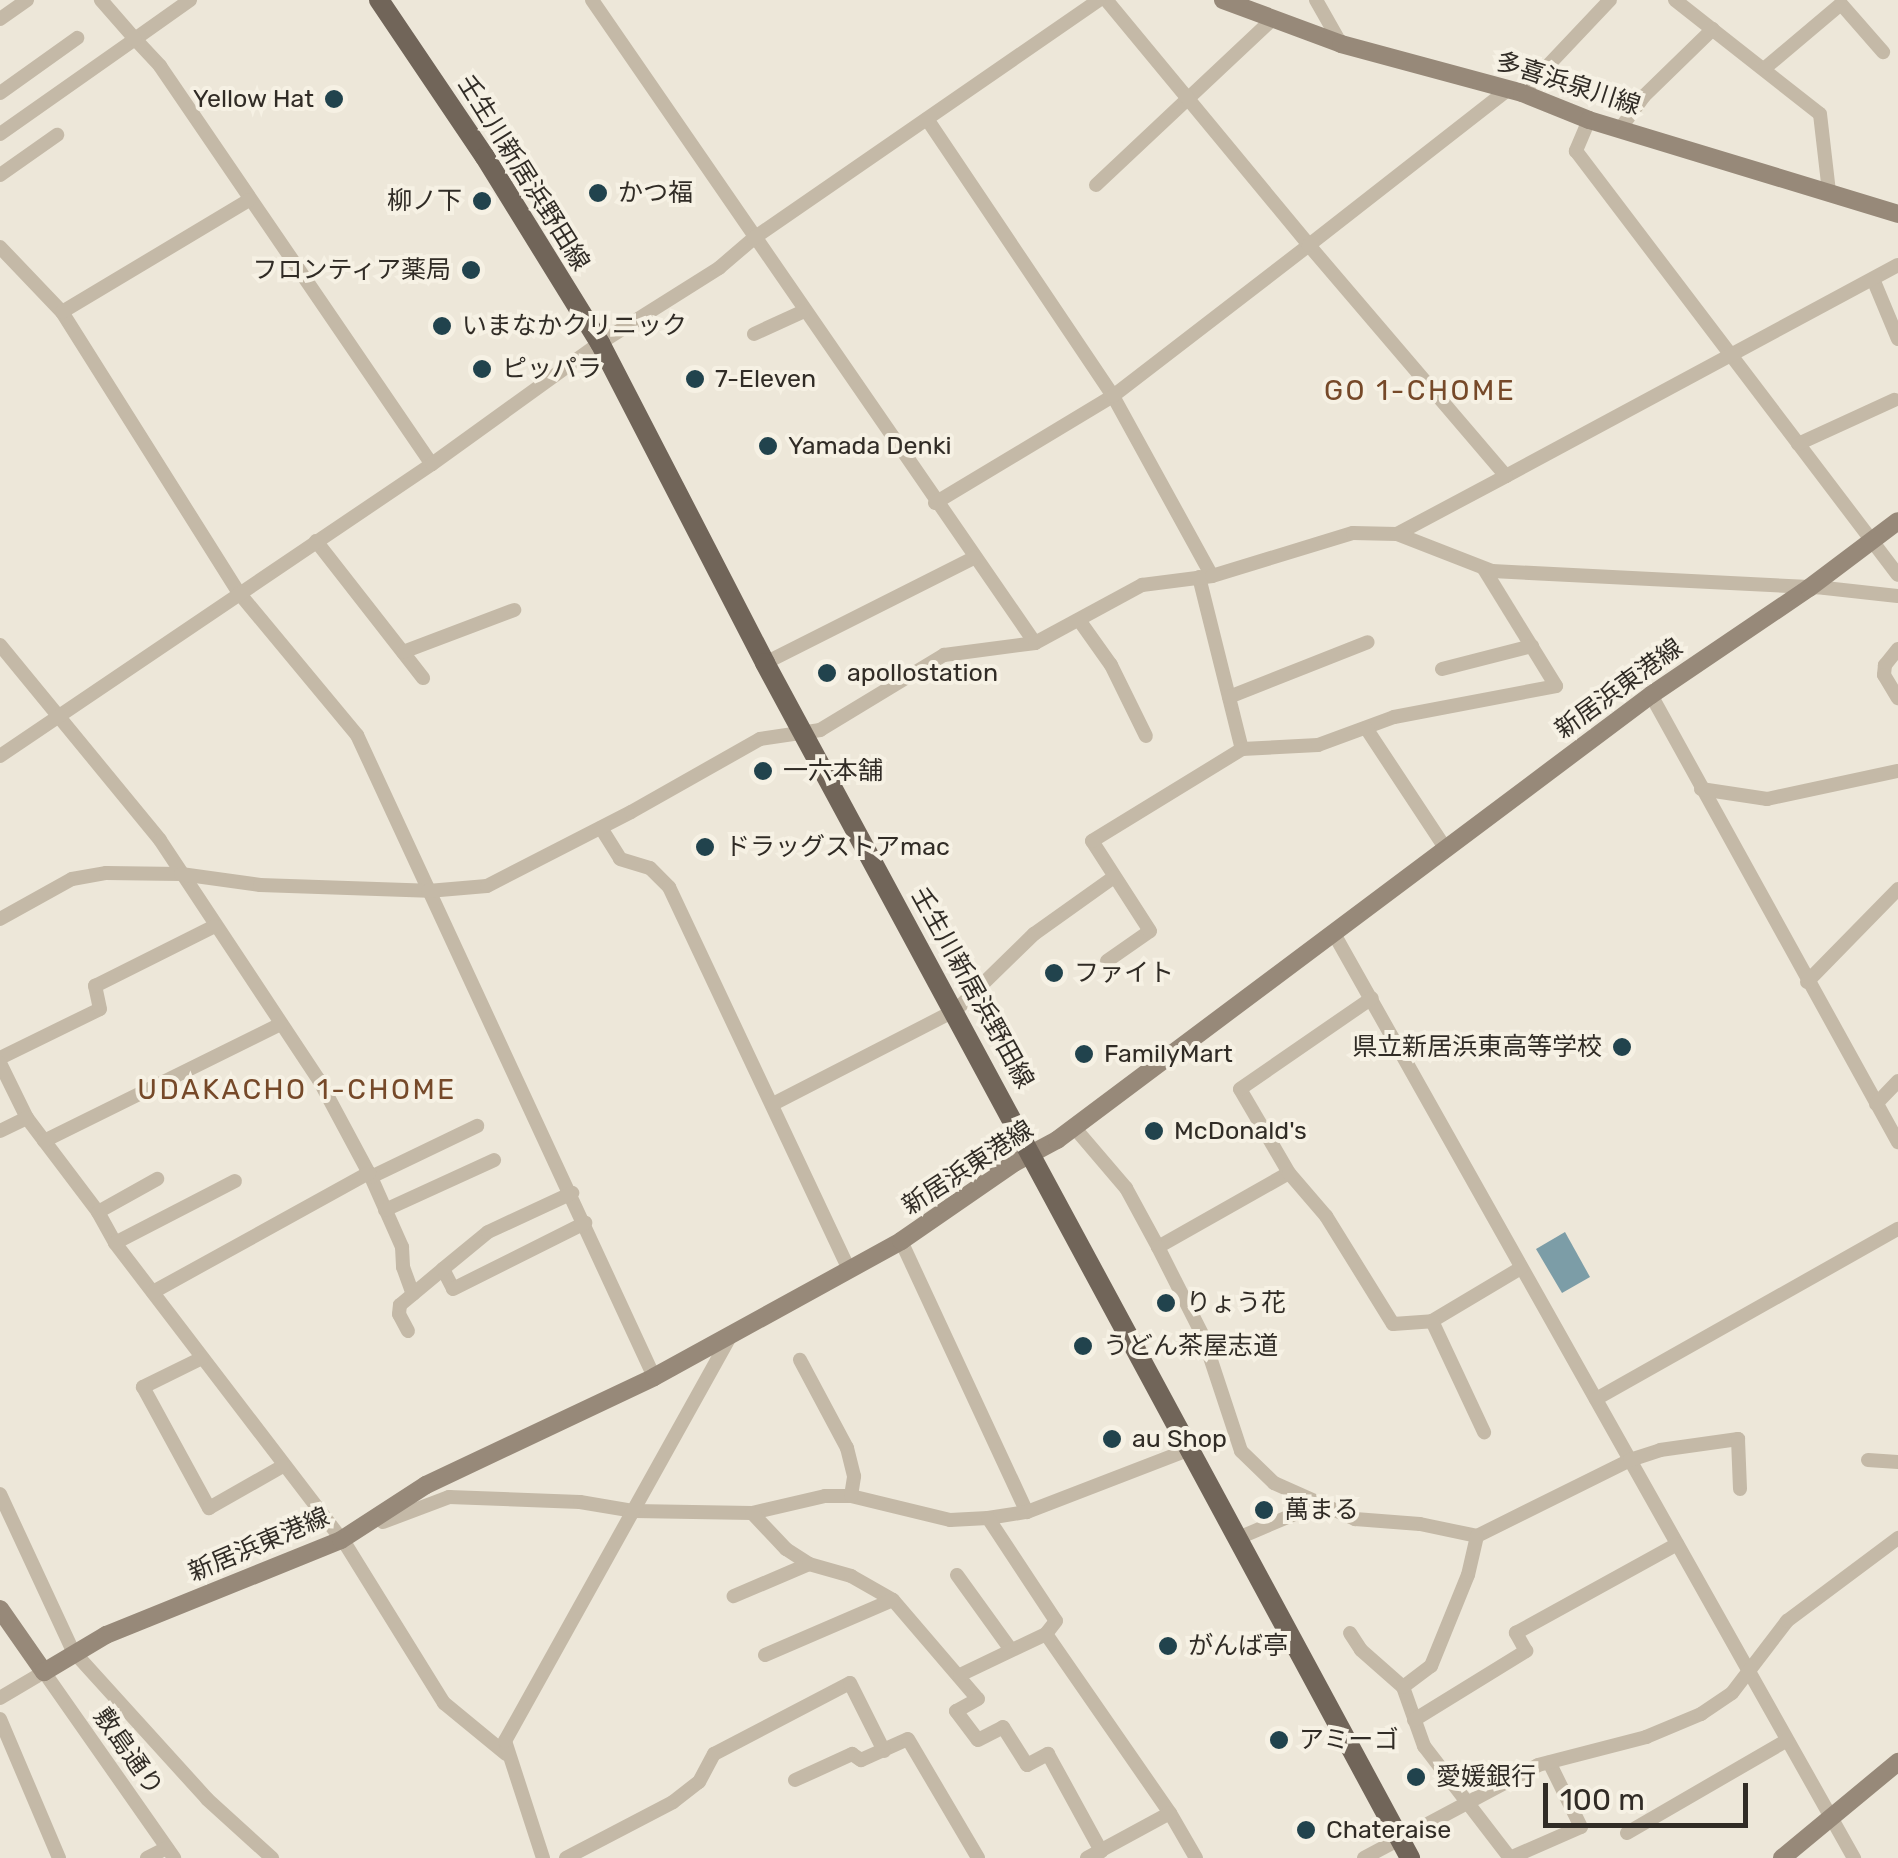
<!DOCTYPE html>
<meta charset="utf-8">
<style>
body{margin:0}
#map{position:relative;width:1898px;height:1858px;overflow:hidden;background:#ede7d9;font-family:Rubik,"Noto Sans JP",sans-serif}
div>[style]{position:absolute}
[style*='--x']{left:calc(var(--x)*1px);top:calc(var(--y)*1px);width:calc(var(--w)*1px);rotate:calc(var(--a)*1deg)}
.water>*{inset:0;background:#7c9da7}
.street>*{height:14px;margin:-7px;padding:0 7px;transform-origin:7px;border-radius:7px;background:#c4b9a7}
.secondary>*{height:18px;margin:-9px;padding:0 9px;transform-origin:9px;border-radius:9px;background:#978979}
.primary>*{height:20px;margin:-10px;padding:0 10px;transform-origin:10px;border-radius:10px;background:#716559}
.dots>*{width:28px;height:28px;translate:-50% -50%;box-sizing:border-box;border:5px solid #f6f1e4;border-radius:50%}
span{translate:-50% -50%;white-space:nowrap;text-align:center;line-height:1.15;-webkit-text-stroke:8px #f6f1e4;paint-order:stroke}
.street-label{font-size:25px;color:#312c26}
.poi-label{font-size:25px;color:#312c26}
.right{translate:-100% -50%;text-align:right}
.left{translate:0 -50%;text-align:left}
.neighbourhood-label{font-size:28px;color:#764929;letter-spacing:2.5px}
.scale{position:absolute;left:1543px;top:1783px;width:205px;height:45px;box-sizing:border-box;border:5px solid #312c26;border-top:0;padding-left:12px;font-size:30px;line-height:35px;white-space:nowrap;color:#312c26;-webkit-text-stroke:8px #f6f1e4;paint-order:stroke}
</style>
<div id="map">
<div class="water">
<div style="clip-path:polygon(1565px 1232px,1590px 1277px,1562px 1293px,1536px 1249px)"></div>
</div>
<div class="street">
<div style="--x:190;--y:0;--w:67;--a:144.7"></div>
<div style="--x:135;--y:39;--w:37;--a:47"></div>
<div style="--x:160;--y:66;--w:482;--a:55.7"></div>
<div style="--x:592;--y:0;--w:781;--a:55.43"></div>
<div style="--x:1316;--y:0;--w:51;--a:60.4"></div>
<div style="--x:1675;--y:0;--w:184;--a:38.2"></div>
<div style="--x:1820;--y:114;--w:79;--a:83.4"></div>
<div style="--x:0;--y:19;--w:33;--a:-35"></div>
<div style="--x:1765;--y:68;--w:99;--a:-40.1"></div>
<div style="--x:1841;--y:4;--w:64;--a:48.8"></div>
<div style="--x:0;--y:93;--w:95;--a:-35.5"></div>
<div style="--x:1522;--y:93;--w:128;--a:-46.6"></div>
<div style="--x:927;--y:119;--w:334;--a:56.1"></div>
<div style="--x:1113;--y:396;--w:205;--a:61.2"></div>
<div style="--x:1589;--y:120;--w:34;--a:113"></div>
<div style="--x:1576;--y:151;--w:532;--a:52.79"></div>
<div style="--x:1620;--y:129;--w:41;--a:-54"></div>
<div style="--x:1644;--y:96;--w:96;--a:-44.2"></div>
<div style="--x:0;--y:134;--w:165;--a:-35.1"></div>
<div style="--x:135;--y:39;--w:52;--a:-131.1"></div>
<div style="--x:0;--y:175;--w:70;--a:-35.1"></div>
<div style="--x:1096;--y:185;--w:244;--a:-43.2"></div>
<div style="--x:0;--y:247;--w:90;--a:46.4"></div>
<div style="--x:62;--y:312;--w:332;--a:57.8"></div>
<div style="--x:239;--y:593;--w:185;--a:50.3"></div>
<div style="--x:357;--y:735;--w:707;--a:65.17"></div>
<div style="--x:1873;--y:279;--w:65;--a:67.4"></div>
<div style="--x:62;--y:312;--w:218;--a:-30.9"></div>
<div style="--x:754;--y:334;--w:55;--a:-24.7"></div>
<div style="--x:1798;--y:444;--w:106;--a:-24.6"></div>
<div style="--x:1506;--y:476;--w:445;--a:-28.3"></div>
<div style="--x:935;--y:503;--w:208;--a:-31"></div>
<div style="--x:1113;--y:396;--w:247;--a:-37.6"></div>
<div style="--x:1309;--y:245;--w:318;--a:-129.6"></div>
<div style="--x:1397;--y:534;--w:123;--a:-28"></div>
<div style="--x:1506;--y:476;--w:304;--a:-130.5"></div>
<div style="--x:1309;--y:245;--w:254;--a:-38"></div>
<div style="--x:316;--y:541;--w:174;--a:52"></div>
<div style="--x:1199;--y:577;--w:177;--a:76"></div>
<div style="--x:1242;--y:749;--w:76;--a:-3"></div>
<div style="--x:1318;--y:745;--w:81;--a:-20.2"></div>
<div style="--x:1394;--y:717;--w:165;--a:-10.8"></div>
<div style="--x:1556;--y:686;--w:137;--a:-121.6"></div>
<div style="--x:1079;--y:620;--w:55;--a:54.6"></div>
<div style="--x:1111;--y:665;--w:79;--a:63.8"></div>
<div style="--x:0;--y:645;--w:252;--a:50.6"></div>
<div style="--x:160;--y:840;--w:288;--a:56.5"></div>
<div style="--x:319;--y:1080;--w:110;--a:61.8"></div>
<div style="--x:371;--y:1177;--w:77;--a:66.1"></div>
<div style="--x:402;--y:1247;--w:20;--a:87"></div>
<div style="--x:403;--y:1267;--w:29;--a:70"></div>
<div style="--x:1898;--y:649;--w:21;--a:129"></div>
<div style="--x:1885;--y:665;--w:10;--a:96"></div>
<div style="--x:1884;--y:675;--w:27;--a:59"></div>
<div style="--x:403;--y:652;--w:119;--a:-20.7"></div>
<div style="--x:765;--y:663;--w:234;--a:-26.7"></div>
<div style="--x:1442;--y:669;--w:93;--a:-14.3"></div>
<div style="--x:1651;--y:695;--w:511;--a:61.08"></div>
<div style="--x:1229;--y:697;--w:149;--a:-21.6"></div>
<div style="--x:1366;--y:728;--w:144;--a:56.6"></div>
<div style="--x:0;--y:756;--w:521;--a:-34.06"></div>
<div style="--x:432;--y:464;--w:207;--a:-35.8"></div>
<div style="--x:600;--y:343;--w:141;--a:-32.2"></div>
<div style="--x:719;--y:268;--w:46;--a:-40.6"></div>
<div style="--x:754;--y:238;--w:419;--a:-34.6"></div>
<div style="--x:1701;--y:789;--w:67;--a:8.6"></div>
<div style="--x:1767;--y:799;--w:134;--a:-12.1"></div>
<div style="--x:601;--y:828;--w:36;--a:58"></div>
<div style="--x:620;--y:859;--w:31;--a:17"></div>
<div style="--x:650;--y:868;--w:27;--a:45"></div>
<div style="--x:669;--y:887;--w:423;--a:64.8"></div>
<div style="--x:0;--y:919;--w:82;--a:-29.1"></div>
<div style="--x:72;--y:879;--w:35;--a:-10"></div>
<div style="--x:106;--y:873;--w:75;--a:0.8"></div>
<div style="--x:181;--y:874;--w:80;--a:7.9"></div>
<div style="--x:260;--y:885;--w:168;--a:2"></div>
<div style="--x:428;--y:891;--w:59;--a:-4.8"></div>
<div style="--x:487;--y:886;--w:162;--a:-27.2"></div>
<div style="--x:631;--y:812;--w:148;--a:-29.5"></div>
<div style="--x:760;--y:739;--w:61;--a:-8.5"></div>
<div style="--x:820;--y:730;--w:145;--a:-31.2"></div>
<div style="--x:944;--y:655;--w:92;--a:-7.5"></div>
<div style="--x:1035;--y:643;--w:122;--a:-28.5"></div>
<div style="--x:1142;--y:585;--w:71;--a:-7.3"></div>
<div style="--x:1212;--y:576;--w:147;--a:-17"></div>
<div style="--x:1353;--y:533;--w:44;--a:1.3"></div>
<div style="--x:1397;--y:534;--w:102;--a:21.3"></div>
<div style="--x:1492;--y:571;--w:333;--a:2.9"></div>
<div style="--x:1825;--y:588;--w:73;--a:6.3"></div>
<div style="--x:1333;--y:932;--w:1063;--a:60.64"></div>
<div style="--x:1107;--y:961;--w:52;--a:-34.9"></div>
<div style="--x:1150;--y:931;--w:107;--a:-122.8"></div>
<div style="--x:1092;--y:841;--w:176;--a:-31.5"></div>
<div style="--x:1807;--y:982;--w:130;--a:-45.6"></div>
<div style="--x:0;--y:1058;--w:111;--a:-26.1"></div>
<div style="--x:100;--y:1009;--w:24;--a:-102"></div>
<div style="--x:95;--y:986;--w:134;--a:-26.6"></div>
<div style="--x:0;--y:1063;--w:61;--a:63.9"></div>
<div style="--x:27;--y:1118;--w:118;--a:52.9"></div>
<div style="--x:98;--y:1212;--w:35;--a:61"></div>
<div style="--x:115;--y:1243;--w:380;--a:52.6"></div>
<div style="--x:346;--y:1545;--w:186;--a:58.2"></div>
<div style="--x:444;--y:1703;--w:80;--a:39.4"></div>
<div style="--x:773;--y:1104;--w:206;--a:-27.2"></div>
<div style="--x:956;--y:1010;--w:109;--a:-44.3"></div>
<div style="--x:1034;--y:934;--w:98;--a:-35.5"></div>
<div style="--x:1876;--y:1104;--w:32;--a:-46"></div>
<div style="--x:1073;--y:1126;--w:82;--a:49.5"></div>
<div style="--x:1126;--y:1188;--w:67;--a:61.5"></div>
<div style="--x:1158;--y:1247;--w:150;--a:-29.5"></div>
<div style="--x:1289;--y:1173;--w:97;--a:-120.3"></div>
<div style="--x:1240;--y:1089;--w:160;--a:-34.6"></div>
<div style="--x:0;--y:1131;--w:30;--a:-26"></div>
<div style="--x:44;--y:1141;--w:264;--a:-26.3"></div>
<div style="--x:1289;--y:1173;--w:57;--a:49.3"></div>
<div style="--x:1326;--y:1216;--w:127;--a:58.2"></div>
<div style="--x:1393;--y:1324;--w:39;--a:-4"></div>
<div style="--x:1432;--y:1321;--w:104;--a:-30.8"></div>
<div style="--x:371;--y:1177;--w:118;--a:-25.7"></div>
<div style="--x:385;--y:1210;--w:120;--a:-24.6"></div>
<div style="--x:98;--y:1212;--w:68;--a:-29.2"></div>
<div style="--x:901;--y:1241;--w:299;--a:65.1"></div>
<div style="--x:115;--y:1243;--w:135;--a:-27.3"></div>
<div style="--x:1158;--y:1247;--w:100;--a:63.2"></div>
<div style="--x:1203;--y:1336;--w:121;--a:71.7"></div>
<div style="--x:1241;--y:1451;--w:46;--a:44.1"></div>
<div style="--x:1274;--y:1483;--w:89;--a:24"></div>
<div style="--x:1355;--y:1519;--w:65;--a:4.4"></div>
<div style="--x:1420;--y:1524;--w:58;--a:11.9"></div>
<div style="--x:1477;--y:1536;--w:171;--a:-26.4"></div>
<div style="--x:1630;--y:1460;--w:32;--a:-18"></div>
<div style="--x:1660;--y:1450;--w:79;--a:-8"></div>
<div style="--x:1738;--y:1439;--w:50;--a:87.7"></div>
<div style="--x:443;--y:1269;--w:22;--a:63"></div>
<div style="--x:453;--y:1289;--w:148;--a:-26.6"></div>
<div style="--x:153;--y:1292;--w:247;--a:-28.9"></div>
<div style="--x:1432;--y:1321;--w:123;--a:64.9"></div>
<div style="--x:408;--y:1331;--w:19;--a:-118"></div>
<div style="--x:399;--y:1314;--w:9;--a:-84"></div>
<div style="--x:400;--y:1305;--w:56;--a:-39.9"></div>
<div style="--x:443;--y:1269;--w:58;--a:-39.4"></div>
<div style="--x:488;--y:1232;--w:93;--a:-24.9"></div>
<div style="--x:202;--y:1358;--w:66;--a:153.8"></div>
<div style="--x:143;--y:1387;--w:138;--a:61.4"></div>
<div style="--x:209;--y:1508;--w:85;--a:-29.6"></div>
<div style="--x:1596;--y:1399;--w:347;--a:-29.4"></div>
<div style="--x:1868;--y:1460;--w:30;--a:4"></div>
<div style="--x:0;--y:1494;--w:173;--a:65.1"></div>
<div style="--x:73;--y:1651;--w:200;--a:47.8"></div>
<div style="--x:207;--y:1799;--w:88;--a:42.2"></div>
<div style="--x:851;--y:1496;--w:102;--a:13.6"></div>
<div style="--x:950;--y:1520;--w:38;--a:-3"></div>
<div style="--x:988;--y:1518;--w:39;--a:-9"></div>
<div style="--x:1027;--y:1512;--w:173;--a:-21.1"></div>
<div style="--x:752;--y:1513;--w:75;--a:-13.1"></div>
<div style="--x:825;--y:1496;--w:26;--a:0"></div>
<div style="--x:851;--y:1496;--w:20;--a:-81"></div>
<div style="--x:854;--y:1476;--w:29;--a:-104"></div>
<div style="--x:847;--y:1448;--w:100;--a:-118.1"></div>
<div style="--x:988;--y:1518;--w:123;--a:56.6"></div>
<div style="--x:1056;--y:1621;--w:16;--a:128"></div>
<div style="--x:383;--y:1522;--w:71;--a:-20.7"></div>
<div style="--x:449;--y:1497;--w:131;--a:2.2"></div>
<div style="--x:580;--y:1502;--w:55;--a:9.5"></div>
<div style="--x:634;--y:1511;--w:118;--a:1"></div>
<div style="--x:752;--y:1513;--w:50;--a:46.6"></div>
<div style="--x:786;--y:1549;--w:27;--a:33"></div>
<div style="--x:809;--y:1564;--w:82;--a:156.9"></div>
<div style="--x:1236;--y:1539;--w:89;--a:-23.1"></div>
<div style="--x:809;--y:1564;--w:44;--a:15.9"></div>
<div style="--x:851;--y:1576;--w:48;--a:29.7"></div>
<div style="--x:893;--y:1600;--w:130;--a:49.4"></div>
<div style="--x:978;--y:1699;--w:25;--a:151"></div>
<div style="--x:956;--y:1711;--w:36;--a:53"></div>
<div style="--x:978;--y:1740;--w:28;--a:-27"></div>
<div style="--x:1003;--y:1727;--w:45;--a:57.7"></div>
<div style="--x:1027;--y:1765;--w:24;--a:-28"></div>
<div style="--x:1048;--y:1754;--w:111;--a:61.3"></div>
<div style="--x:957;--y:1575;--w:92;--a:54.2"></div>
<div style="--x:1350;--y:1633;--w:20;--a:57"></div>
<div style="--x:1361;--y:1650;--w:56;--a:41.4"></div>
<div style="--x:1403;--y:1687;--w:63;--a:70.4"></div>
<div style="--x:1424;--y:1746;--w:141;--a:52.5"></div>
<div style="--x:1510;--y:1858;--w:77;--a:-23.6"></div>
<div style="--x:1581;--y:1827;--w:72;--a:-116.2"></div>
<div style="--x:765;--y:1655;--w:139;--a:-23.3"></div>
<div style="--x:960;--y:1675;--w:95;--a:-25.5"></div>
<div style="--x:1046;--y:1634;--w:218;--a:55.3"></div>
<div style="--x:1170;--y:1813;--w:52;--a:60"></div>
<div style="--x:1403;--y:1687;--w:35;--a:-37"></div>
<div style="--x:1431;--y:1666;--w:98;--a:-67.9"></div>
<div style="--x:1468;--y:1575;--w:40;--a:-77"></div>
<div style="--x:0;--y:1698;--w:51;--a:-30.6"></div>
<div style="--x:44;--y:1672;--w:227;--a:55"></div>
<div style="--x:0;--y:1719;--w:151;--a:67"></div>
<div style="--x:1414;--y:1720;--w:132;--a:-31.6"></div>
<div style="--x:1526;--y:1651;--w:21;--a:-119"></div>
<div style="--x:1516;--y:1633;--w:184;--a:-28.9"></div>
<div style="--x:795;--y:1780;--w:63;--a:-24.5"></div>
<div style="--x:852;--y:1754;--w:11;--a:34"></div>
<div style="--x:861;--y:1760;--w:51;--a:-24.1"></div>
<div style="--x:908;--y:1739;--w:138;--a:59.5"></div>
<div style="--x:1627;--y:1833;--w:184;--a:-30.1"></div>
<div style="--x:147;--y:1858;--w:22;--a:-27"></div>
<div style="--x:543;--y:1858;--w:123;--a:-108"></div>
<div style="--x:505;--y:1741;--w:462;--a:-60.9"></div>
<div style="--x:566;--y:1858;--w:121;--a:-27.6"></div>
<div style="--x:673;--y:1802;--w:33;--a:-38"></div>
<div style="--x:699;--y:1782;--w:32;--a:-62"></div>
<div style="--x:714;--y:1754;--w:153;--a:-27.6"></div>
<div style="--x:850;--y:1683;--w:76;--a:63.4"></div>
<div style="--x:1087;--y:1858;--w:94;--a:-28.5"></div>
<div style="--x:1364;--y:1858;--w:197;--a:-28.1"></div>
<div style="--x:1538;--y:1765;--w:112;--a:-14.5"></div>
<div style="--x:1646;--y:1737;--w:60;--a:-22.7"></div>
<div style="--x:1701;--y:1714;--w:37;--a:-34"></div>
<div style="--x:1732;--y:1693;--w:91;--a:-52.6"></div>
<div style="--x:1787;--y:1621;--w:139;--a:-36.8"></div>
</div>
<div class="secondary">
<div style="--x:1223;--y:0;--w:126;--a:20.4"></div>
<div style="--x:1341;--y:44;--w:188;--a:15.1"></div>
<div style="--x:1522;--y:93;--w:72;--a:21.9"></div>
<div style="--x:1589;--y:120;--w:323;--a:16.9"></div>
<div style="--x:0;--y:1609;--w:77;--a:55.1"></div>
<div style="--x:44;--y:1672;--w:72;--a:-30.8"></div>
<div style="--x:106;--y:1635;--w:253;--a:-22"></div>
<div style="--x:341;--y:1540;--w:101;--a:-32.9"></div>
<div style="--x:426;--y:1485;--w:252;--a:-25.3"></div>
<div style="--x:654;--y:1377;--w:282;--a:-28.8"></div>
<div style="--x:901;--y:1241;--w:137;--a:-34.6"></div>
<div style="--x:1014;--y:1163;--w:49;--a:-28.1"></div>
<div style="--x:1057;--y:1140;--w:742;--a:-36.84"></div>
<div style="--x:1651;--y:695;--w:191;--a:-34.1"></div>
<div style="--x:1809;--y:588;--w:111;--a:-37"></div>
<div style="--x:1782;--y:1858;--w:151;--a:-39.6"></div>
</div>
<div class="primary">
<div style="--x:379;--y:0;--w:189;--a:56"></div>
<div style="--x:485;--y:157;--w:219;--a:58.3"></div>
<div style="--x:600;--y:343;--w:360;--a:62.7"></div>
<div style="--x:765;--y:663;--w:1358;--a:61.64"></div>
</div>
<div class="dots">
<div style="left:334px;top:99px;background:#21434d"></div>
<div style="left:598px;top:193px;background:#21434d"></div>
<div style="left:482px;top:201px;background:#21434d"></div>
<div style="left:471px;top:270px;background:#21434d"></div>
<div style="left:442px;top:326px;background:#21434d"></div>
<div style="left:482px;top:369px;background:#21434d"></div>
<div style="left:695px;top:379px;background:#21434d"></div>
<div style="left:768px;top:446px;background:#21434d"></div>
<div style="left:827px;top:673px;background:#21434d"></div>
<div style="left:763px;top:771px;background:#21434d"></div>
<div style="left:705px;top:847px;background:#21434d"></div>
<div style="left:1054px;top:973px;background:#21434d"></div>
<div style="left:1622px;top:1047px;background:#21434d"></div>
<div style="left:1084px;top:1054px;background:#21434d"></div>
<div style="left:1154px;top:1131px;background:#21434d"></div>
<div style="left:1166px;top:1303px;background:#21434d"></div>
<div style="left:1083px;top:1346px;background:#21434d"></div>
<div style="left:1112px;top:1439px;background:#21434d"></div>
<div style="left:1264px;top:1510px;background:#21434d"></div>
<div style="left:1168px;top:1646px;background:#21434d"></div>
<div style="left:1279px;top:1740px;background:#21434d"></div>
<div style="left:1416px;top:1777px;background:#21434d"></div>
<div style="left:1306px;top:1830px;background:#21434d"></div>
</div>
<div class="street-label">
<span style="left:1568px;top:84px;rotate:18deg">多喜浜泉川線</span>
<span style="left:523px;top:173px;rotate:58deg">壬生川新居浜野田線</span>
<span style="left:1619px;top:689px;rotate:-36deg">新居浜東港線</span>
<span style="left:972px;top:988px;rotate:61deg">壬生川新居浜野田線</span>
<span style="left:968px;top:1168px;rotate:-33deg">新居浜東港線</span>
<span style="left:259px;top:1545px;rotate:-23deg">新居浜東港線</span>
<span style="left:128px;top:1752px;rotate:55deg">敷島通り</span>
</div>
<div class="poi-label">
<span class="right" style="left:314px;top:99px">Yellow Hat</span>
<span class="left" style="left:618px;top:193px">かつ福</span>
<span class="right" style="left:462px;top:201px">柳ノ下</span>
<span class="right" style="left:451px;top:270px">フロンティア薬局</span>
<span class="left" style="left:462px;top:326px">いまなかクリニック</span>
<span class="left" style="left:502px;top:369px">ピッパラ</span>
<span class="left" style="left:715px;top:379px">7-Eleven</span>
<span class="left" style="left:788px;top:446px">Yamada Denki</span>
<span class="left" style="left:847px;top:673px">apollostation</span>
<span class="left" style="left:783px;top:771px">一六本舗</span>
<span class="left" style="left:725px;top:847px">ドラッグストアmac</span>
<span class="left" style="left:1074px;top:973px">ファイト</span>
<span class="right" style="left:1602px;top:1047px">県立新居浜東高等学校</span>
<span class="left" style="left:1104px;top:1054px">FamilyMart</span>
<span class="left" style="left:1174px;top:1131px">McDonald's</span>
<span class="left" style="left:1186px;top:1303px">りょう花</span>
<span class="left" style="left:1103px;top:1346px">うどん茶屋志道</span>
<span class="left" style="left:1132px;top:1439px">au Shop</span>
<span class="left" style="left:1284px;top:1510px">萬まる</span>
<span class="left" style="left:1188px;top:1646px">がんば亭</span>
<span class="left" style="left:1299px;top:1740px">アミーゴ</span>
<span class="left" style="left:1436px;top:1777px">愛媛銀行</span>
<span class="left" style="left:1326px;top:1830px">Chateraise</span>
</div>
<div class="neighbourhood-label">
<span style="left:1420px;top:391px">GO 1-CHOME</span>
<span style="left:297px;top:1090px">UDAKACHO 1-CHOME</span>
</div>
<div class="scale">100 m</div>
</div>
